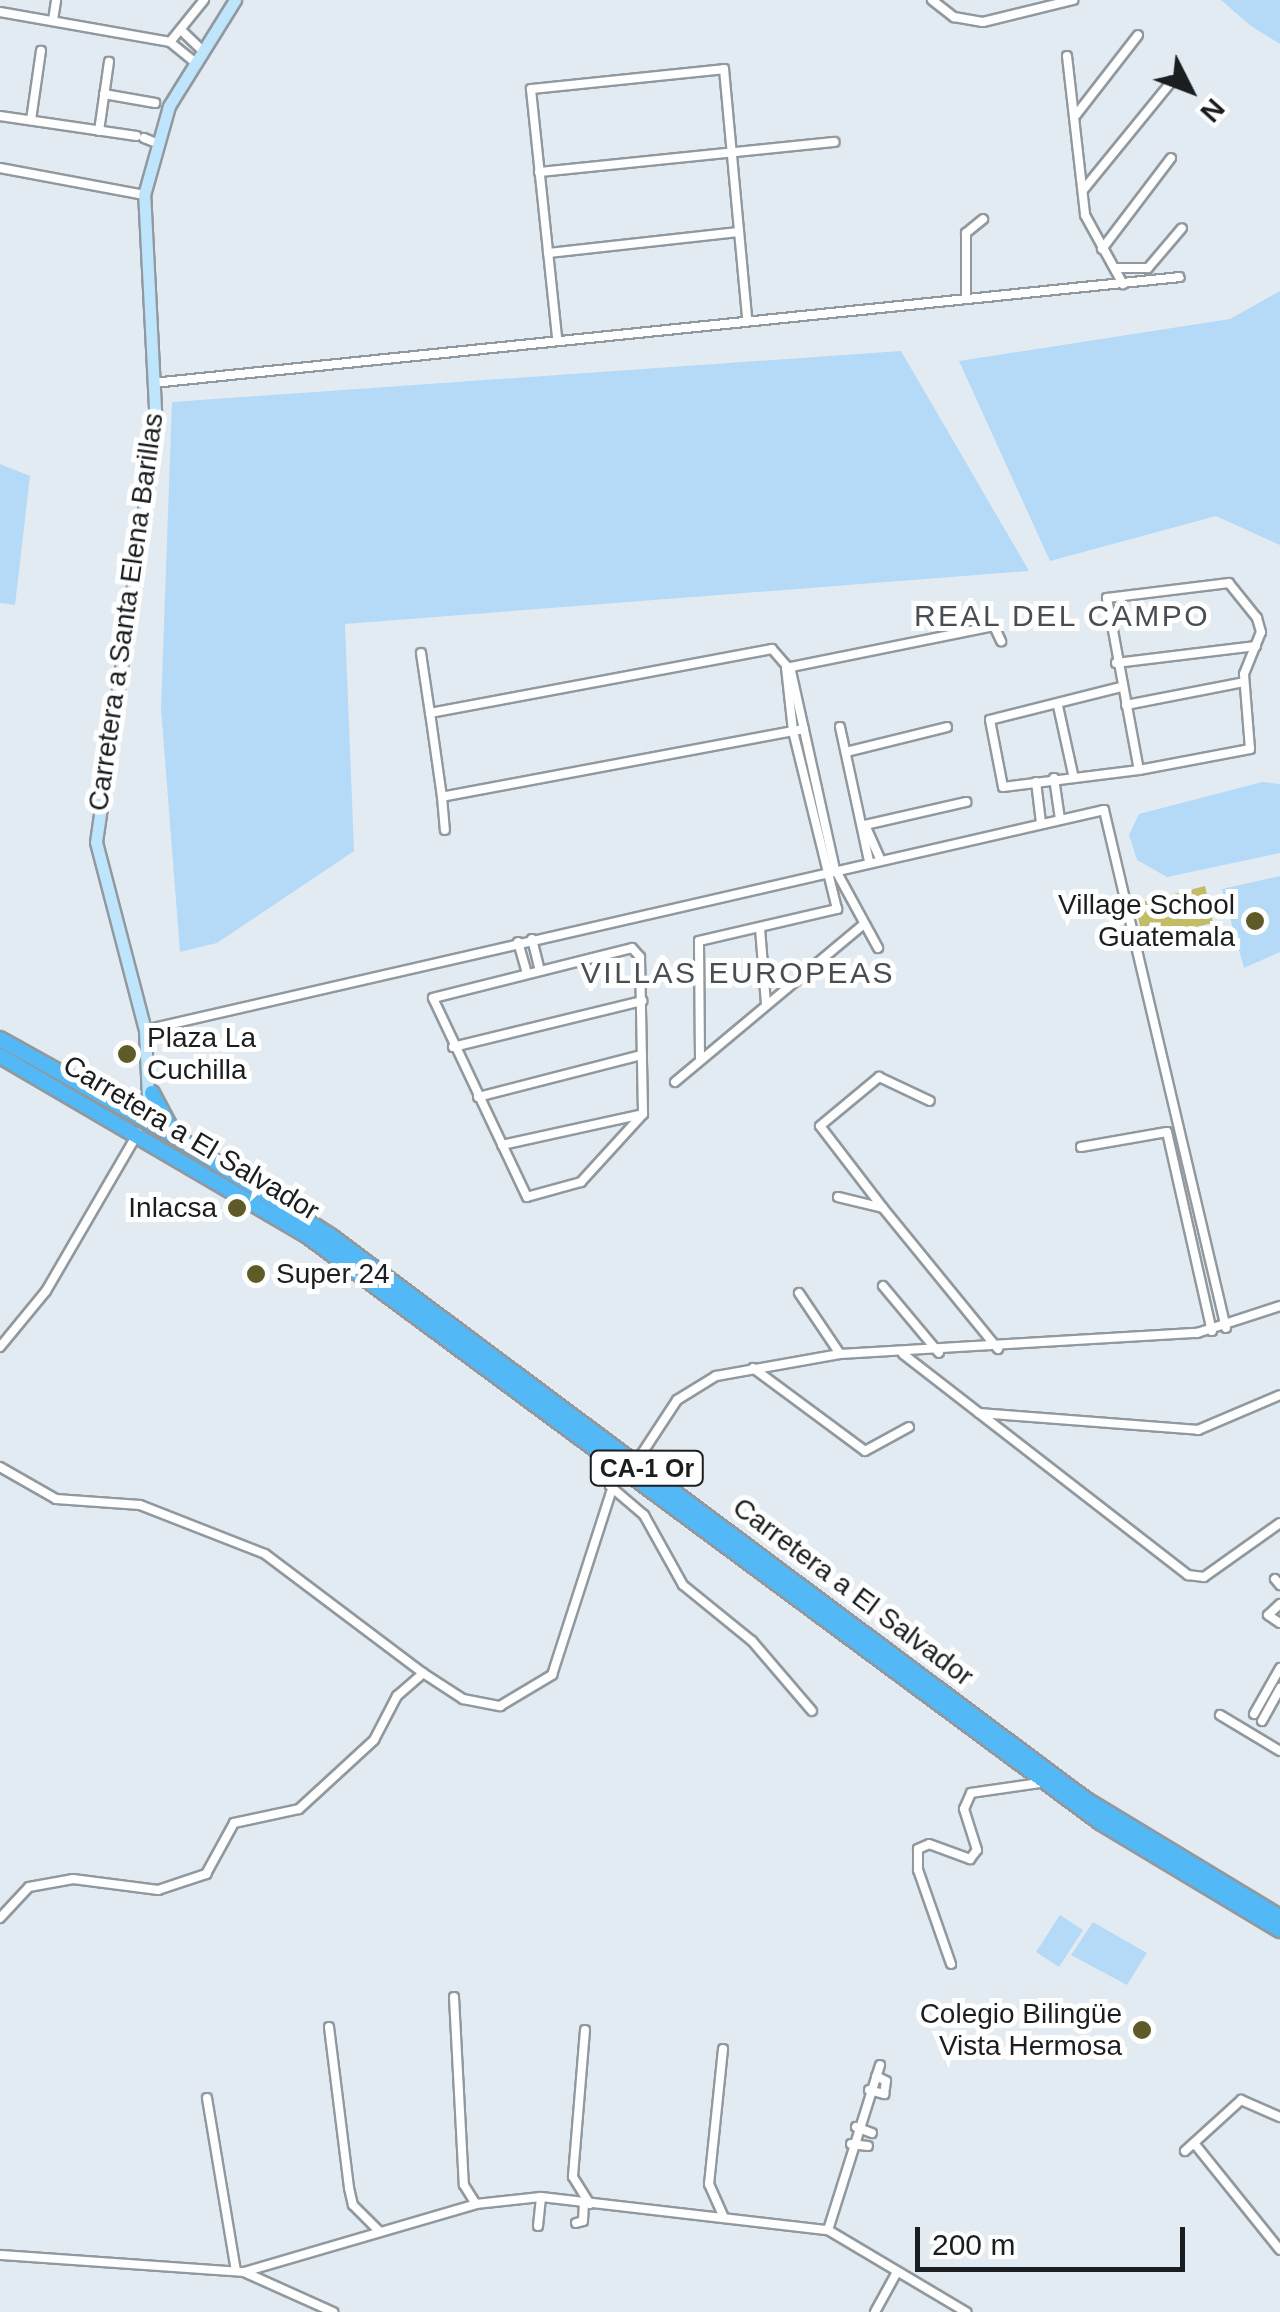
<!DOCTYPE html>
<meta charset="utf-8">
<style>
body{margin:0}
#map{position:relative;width:1280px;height:2312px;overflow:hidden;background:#e3ebf2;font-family:Arial,sans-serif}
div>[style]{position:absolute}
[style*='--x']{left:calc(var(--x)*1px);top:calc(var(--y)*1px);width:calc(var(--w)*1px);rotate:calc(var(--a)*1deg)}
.green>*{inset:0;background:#b4daf7}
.building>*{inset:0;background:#c2bc67}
.roads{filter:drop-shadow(2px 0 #91999f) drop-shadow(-2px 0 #91999f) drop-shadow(0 2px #91999f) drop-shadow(0 -2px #91999f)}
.minor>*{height:8px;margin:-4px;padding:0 4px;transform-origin:4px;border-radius:4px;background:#fff}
.secondary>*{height:11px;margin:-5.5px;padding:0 5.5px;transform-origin:5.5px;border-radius:5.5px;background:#bee5fb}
.trunk>*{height:14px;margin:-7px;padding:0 7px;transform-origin:7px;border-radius:7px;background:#52b8f6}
.dots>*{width:28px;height:28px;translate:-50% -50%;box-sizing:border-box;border:5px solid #fff;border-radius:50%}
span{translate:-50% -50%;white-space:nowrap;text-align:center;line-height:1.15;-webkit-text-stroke:10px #fff;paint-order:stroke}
.shield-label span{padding:2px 8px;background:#fff;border:2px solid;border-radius:8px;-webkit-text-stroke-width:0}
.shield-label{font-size:25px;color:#1b1e20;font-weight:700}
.street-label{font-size:28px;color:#1b1e20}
.poi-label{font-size:28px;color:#1b1e20}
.right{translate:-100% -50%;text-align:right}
.left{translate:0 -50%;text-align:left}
.neighbourhood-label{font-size:30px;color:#484f54;letter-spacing:2.5px}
.north{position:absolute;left:1140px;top:40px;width:100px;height:100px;-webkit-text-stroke:8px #fff;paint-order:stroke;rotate:132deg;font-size:28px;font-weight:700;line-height:40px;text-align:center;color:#1b1e20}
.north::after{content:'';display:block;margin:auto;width:35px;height:45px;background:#1b1e20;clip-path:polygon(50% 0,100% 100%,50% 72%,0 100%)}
.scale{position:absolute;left:915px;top:2227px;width:270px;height:45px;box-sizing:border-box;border:5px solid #1b1e20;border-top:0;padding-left:12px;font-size:30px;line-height:35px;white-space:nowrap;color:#1b1e20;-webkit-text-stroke:8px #fff;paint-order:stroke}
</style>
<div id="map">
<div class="green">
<div style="clip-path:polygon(1221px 0,1280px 0,1280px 44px,1251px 26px)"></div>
<div style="clip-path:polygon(1280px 291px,1280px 545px,1216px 516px,1050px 561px,959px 361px,1230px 319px)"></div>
<div style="clip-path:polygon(901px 351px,1029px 571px,345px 624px,354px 851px,217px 943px,180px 952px,161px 708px,172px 402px)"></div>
<div style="clip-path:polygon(0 464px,30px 476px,15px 605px,0 603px)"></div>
<div style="clip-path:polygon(1262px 782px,1280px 784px,1280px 853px,1167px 877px,1137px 860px,1129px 835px,1139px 814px)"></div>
<div style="clip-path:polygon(1280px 876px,1280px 952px,1244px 968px,1222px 889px)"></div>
<div style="clip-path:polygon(1060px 1915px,1083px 1930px,1059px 1967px,1036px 1952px)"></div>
<div style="clip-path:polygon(1093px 1922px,1147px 1953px,1127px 1985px,1071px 1955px)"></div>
</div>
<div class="building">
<div style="clip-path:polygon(1205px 886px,1213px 923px,1143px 939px,1135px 904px)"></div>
</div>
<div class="roads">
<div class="minor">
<div style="--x:932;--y:0;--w:28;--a:38"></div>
<div style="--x:954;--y:17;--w:29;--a:10"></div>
<div style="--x:983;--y:22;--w:93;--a:-13.7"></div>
<div style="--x:0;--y:12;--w:173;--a:10"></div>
<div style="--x:170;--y:42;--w:54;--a:-51"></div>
<div style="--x:53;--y:20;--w:20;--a:-81"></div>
<div style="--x:181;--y:30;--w:32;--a:44"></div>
<div style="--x:170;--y:42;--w:35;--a:39"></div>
<div style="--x:1067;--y:56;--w:160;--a:83.5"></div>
<div style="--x:1085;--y:215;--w:79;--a:61.2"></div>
<div style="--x:104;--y:94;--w:52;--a:10"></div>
<div style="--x:1076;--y:115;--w:101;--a:-52.2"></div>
<div style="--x:0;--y:116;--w:138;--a:8.3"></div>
<div style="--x:31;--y:120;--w:70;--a:-81.8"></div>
<div style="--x:99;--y:131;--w:70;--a:-81.8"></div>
<div style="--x:144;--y:138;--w:11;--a:22"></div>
<div style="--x:0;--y:168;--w:147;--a:10.6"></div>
<div style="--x:539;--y:172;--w:297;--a:-5.8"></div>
<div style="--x:1084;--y:189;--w:139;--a:-50.8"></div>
<div style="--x:1102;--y:249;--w:114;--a:-52.8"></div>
<div style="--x:548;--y:253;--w:192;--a:-6.3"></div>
<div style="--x:1116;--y:268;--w:32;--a:0"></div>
<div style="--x:1148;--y:268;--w:52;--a:-49.6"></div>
<div style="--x:966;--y:299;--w:66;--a:-90"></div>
<div style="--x:966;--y:233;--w:22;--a:-39"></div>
<div style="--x:557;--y:337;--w:249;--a:-96"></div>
<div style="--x:531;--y:89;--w:194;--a:-5.9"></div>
<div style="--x:724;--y:69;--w:249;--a:84.7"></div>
<div style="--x:153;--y:383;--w:1032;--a:-5.89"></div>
<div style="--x:421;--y:653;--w:61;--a:81.5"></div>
<div style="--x:1116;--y:663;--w:141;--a:-6.9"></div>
<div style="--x:786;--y:668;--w:212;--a:-11.4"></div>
<div style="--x:994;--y:626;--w:17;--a:65"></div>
<div style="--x:1121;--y:687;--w:135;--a:165.9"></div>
<div style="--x:990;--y:720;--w:68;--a:79"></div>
<div style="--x:1003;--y:787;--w:137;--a:-7.1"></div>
<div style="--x:1139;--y:770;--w:113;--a:-10.7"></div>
<div style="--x:1250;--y:749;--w:75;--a:-94.6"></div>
<div style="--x:1244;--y:674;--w:45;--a:-68"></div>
<div style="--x:1261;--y:632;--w:15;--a:-106"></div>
<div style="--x:1257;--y:618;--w:45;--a:-128.7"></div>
<div style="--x:1229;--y:583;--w:123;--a:173"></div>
<div style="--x:1107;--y:598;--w:175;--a:79.5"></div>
<div style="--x:1126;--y:705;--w:120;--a:-11"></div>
<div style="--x:1058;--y:706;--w:70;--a:77.6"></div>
<div style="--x:840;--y:727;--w:137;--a:77.8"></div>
<div style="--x:804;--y:729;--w:368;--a:169.4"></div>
<div style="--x:442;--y:797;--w:85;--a:-98.1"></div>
<div style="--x:430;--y:713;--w:348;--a:-10.6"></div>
<div style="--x:772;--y:649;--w:29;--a:49"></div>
<div style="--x:791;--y:671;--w:203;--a:77.5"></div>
<div style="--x:835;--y:869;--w:90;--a:61.4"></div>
<div style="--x:846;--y:752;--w:104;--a:-13.9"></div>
<div style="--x:1054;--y:778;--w:41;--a:81.7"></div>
<div style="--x:1036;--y:782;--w:41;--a:83"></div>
<div style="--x:442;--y:797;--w:33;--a:85"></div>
<div style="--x:865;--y:825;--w:104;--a:-12.8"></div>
<div style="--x:865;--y:825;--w:36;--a:66"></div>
<div style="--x:760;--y:928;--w:77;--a:85.5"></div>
<div style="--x:532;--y:939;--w:32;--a:76"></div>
<div style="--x:518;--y:942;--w:32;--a:74"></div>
<div style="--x:632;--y:948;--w:12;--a:48"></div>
<div style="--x:640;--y:957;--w:157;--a:88.9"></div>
<div style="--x:643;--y:1114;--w:92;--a:132.4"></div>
<div style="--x:581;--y:1182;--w:56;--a:164.5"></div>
<div style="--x:527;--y:1197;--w:220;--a:-115.3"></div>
<div style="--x:433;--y:998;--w:205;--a:-14.1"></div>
<div style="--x:145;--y:1030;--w:984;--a:-12.92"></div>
<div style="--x:1104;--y:810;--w:532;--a:76.75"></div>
<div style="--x:453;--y:1047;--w:195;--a:-13.7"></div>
<div style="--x:700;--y:1059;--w:118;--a:-90.5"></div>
<div style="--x:699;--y:941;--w:142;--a:-13.1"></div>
<div style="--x:837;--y:909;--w:183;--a:-103.9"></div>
<div style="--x:793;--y:731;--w:63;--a:-96.3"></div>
<div style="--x:675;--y:1082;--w:246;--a:-39.9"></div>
<div style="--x:478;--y:1097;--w:169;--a:-14.4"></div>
<div style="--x:502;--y:1145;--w:144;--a:-12.4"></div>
<div style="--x:1081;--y:1147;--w:87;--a:-9.9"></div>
<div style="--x:1167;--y:1132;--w:204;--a:77.3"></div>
<div style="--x:838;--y:1197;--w:46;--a:13.7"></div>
<div style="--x:883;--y:1208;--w:182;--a:50.8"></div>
<div style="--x:883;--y:1208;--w:103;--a:-127.5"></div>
<div style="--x:820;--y:1126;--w:77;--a:-39.7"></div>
<div style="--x:879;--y:1077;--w:56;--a:25.2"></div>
<div style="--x:883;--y:1286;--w:87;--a:50.1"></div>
<div style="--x:799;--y:1293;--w:73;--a:56.1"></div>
<div style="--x:0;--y:1347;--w:72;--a:-50.6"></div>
<div style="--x:46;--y:1291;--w:183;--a:-59.8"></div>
<div style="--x:903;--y:1354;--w:361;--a:37.8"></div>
<div style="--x:1188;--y:1575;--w:16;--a:7"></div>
<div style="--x:1204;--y:1577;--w:93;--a:-35.4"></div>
<div style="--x:753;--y:1368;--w:139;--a:36.5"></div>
<div style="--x:865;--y:1451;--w:50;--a:-28.6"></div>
<div style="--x:979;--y:1413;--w:220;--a:4.4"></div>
<div style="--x:1198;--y:1430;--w:89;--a:-23.1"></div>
<div style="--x:637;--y:1461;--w:73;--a:-56.7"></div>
<div style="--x:677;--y:1400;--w:46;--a:-31.6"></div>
<div style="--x:716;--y:1376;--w:126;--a:-10.1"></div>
<div style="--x:840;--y:1354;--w:358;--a:-3.4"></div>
<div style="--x:1197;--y:1333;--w:87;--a:-18"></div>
<div style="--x:0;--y:1467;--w:64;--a:29.7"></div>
<div style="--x:56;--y:1499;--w:84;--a:4.1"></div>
<div style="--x:140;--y:1505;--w:134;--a:21.4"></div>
<div style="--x:265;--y:1554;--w:198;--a:37"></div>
<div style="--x:423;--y:1673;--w:48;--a:33"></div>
<div style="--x:463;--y:1699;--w:38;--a:11"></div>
<div style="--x:500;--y:1706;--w:61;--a:-30.8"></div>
<div style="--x:552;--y:1675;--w:219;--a:-72.1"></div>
<div style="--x:610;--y:1486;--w:45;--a:40.5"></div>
<div style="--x:644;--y:1515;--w:80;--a:60.9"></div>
<div style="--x:683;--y:1585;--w:89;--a:39.1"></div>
<div style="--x:752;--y:1641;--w:92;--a:49.4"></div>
<div style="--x:1275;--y:1579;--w:8;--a:50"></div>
<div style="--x:1280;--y:1604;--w:16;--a:137"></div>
<div style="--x:1268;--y:1615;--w:14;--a:34"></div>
<div style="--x:1254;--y:1714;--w:53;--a:-60.5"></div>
<div style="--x:1220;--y:1715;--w:70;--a:31"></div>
<div style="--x:1262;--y:1721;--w:38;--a:-61"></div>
<div style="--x:0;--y:1918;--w:42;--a:-46.9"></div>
<div style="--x:29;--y:1887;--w:45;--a:-10.3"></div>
<div style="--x:73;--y:1879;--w:86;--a:7.4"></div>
<div style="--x:158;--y:1890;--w:51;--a:-18.4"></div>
<div style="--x:206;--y:1874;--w:58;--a:-61.2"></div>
<div style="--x:234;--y:1823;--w:66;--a:-12.2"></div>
<div style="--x:299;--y:1809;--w:102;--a:-42.6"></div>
<div style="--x:374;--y:1740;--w:50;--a:-62.4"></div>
<div style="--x:397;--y:1696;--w:35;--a:-41"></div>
<div style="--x:951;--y:1964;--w:100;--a:-109.3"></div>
<div style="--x:918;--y:1870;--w:21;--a:-90"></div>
<div style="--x:918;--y:1849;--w:12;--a:-24"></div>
<div style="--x:929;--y:1844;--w:44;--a:20.1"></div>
<div style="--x:970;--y:1859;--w:11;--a:-52"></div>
<div style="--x:977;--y:1850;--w:43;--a:-107.6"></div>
<div style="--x:964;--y:1809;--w:17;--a:-66"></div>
<div style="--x:971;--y:1793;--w:76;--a:-8.3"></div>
<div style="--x:454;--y:1997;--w:188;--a:87"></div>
<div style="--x:464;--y:2185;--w:22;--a:58"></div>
<div style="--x:329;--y:2027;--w:162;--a:82.9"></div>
<div style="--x:349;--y:2188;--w:17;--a:77"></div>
<div style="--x:353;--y:2205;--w:37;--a:45"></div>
<div style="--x:585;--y:2030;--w:147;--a:94.7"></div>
<div style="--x:573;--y:2177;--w:32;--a:58"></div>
<div style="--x:723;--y:2049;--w:136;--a:95.9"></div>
<div style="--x:709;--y:2184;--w:37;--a:66"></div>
<div style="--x:869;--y:2090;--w:16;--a:15"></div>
<div style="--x:884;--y:2094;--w:13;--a:-81"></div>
<div style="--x:886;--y:2081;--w:11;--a:-153"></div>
<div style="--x:207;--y:2098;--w:175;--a:80.5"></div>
<div style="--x:856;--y:2127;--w:17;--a:21"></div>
<div style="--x:1194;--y:2143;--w:137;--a:51.2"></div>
<div style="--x:851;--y:2144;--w:17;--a:7"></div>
<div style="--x:1185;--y:2151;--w:76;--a:-42.3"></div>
<div style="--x:1241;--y:2100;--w:43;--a:23.6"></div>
<div style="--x:576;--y:2223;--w:7;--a:-16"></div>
<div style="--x:583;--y:2221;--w:18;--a:-87"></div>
<div style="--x:538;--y:2226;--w:29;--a:-84"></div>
<div style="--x:828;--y:2230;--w:173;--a:-72.5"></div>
<div style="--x:0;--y:2255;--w:245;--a:4"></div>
<div style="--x:244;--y:2272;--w:98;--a:24.2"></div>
<div style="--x:244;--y:2272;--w:242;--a:-16.3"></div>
<div style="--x:476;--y:2204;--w:65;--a:-6.1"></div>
<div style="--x:541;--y:2197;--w:289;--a:6.6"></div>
<div style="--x:828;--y:2230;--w:161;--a:30.7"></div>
<div style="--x:875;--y:2312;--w:46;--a:-61.2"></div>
</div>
<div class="secondary">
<div style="--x:149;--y:1122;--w:92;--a:-92.5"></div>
<div style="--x:145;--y:1030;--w:194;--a:-104.6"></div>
<div style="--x:96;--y:842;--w:418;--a:-81.8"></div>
<div style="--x:156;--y:428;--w:233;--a:-92.9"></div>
<div style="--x:144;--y:195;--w:92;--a:-74.3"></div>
<div style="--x:169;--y:106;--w:125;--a:-58.1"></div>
</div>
<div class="trunk">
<div style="--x:0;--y:1039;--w:204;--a:29.1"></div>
<div style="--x:178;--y:1138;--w:183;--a:32.7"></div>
<div style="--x:332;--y:1237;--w:940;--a:36.74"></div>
<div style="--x:1085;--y:1799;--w:228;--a:31.2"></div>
<div style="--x:0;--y:1056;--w:353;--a:30.3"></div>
<div style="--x:305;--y:1234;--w:989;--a:36.49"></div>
<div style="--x:1100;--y:1822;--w:210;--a:31"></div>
<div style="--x:152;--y:1093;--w:49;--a:61.9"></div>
</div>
</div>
<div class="dots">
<div style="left:1255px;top:921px;background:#5f5b28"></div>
<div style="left:127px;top:1054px;background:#5f5b28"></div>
<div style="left:237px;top:1208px;background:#5f5b28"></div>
<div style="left:256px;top:1274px;background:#5f5b28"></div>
<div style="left:1142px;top:2030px;background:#5f5b28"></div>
</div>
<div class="shield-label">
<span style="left:647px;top:1468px">CA-1 Or</span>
</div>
<div class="street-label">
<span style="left:126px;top:612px;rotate:-82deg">Carretera a Santa Elena Barillas</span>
<span style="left:191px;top:1138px;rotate:31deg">Carretera a El Salvador</span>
<span style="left:853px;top:1592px;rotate:37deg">Carretera a El Salvador</span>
</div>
<div class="poi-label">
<span class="right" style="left:1235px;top:921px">Village School<br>Guatemala</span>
<span class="left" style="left:147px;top:1054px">Plaza La<br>Cuchilla</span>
<span class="right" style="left:217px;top:1208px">Inlacsa</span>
<span class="left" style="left:276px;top:1274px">Super 24</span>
<span class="right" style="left:1122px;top:2030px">Colegio Bilingüe<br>Vista Hermosa</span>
</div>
<div class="neighbourhood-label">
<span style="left:1062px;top:616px">REAL DEL CAMPO</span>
<span style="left:738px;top:973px">VILLAS EUROPEAS</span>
</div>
<div class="north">N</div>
<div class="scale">200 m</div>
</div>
